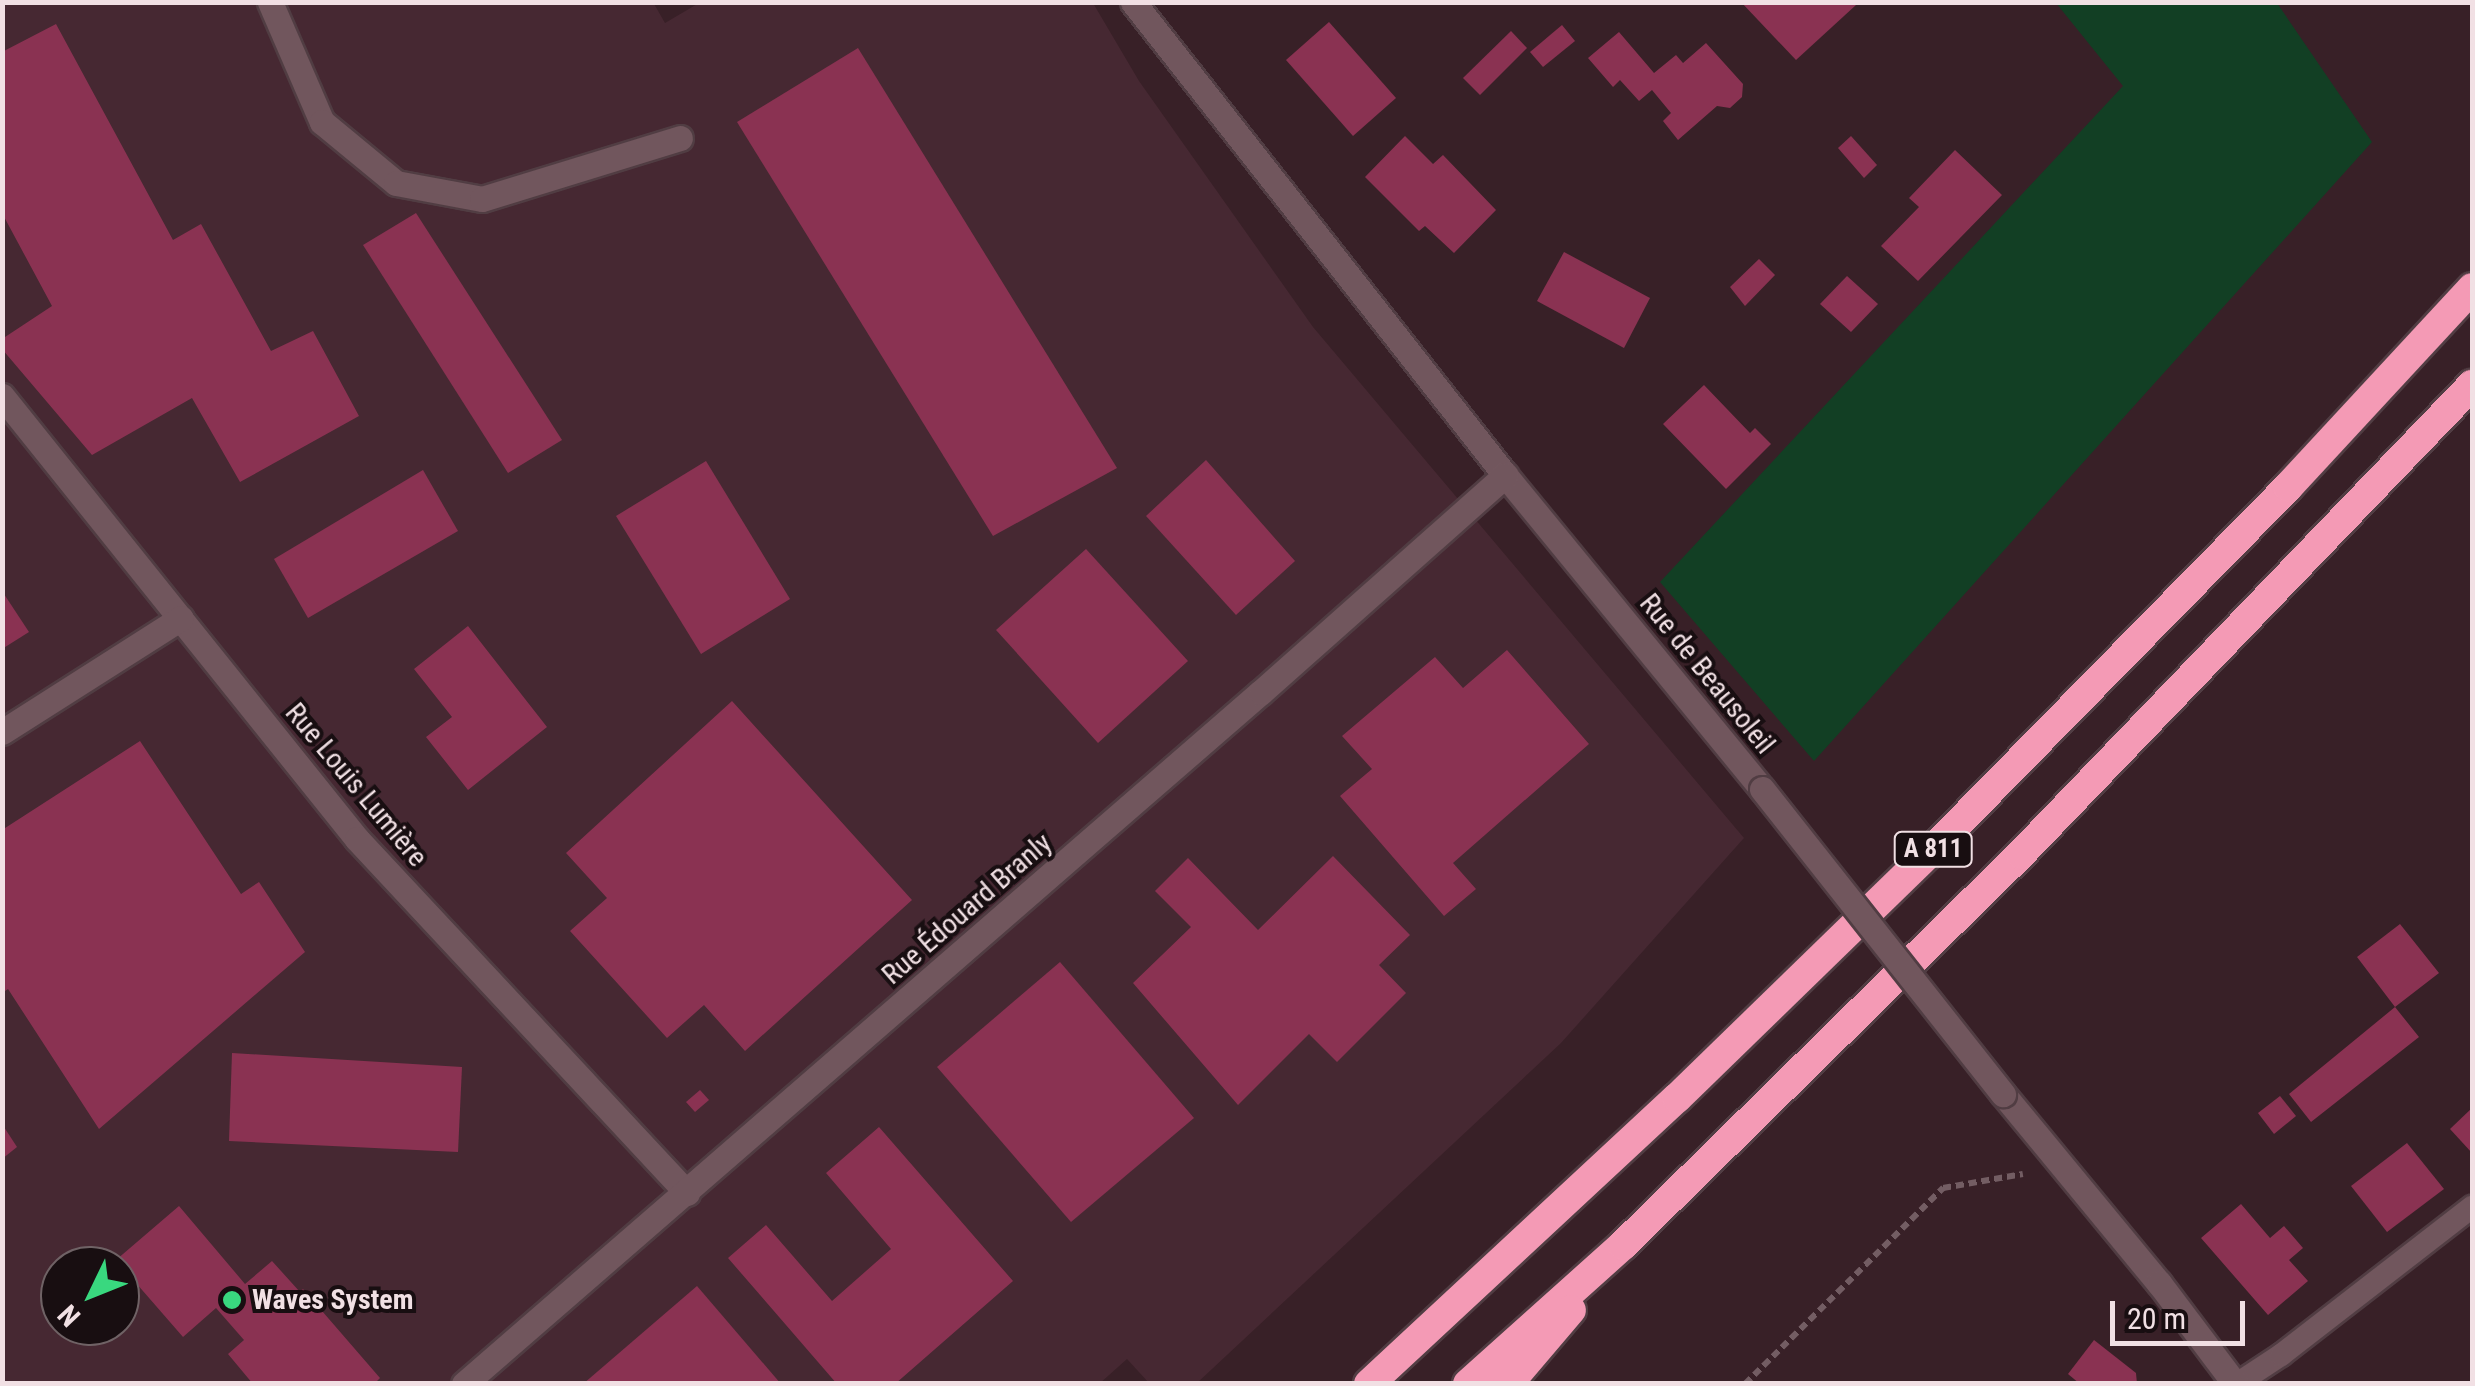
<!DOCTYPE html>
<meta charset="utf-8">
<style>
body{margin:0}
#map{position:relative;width:2475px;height:1386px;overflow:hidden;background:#382027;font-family:"Roboto Condensed",sans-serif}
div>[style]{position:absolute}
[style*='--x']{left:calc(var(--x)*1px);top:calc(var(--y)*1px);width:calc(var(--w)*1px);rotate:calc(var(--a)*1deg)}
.built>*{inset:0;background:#462832}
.green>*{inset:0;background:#123f24}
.building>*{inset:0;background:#8a3252}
.path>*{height:6px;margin-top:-3px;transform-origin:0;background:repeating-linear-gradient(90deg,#735d63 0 8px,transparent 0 13px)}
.roads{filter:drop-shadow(2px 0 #513d43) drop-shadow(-2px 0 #513d43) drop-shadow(0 2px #513d43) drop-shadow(0 -2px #513d43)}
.lane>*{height:22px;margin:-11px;padding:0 11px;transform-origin:11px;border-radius:11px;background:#71565d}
.street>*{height:25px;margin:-12.5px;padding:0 12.5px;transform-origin:12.5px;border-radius:12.5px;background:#71565d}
.highway>*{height:30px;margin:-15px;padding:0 15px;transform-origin:15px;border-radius:15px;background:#f49ab5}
.bridges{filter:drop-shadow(2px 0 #513d43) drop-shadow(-2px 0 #513d43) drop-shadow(0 2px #513d43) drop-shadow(0 -2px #513d43)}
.street-bridge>*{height:25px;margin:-12.5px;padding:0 12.5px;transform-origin:12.5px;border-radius:12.5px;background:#71565d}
.dots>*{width:28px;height:28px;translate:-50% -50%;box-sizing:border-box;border:5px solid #180e11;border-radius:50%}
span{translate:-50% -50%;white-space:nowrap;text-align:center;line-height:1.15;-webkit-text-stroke:8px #180e11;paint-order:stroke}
.shield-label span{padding:2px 8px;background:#180e11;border:2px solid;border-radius:8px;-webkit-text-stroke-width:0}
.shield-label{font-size:25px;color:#f1e0e4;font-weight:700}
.street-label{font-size:28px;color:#f1e0e4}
.poi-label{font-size:28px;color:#f1e0e4;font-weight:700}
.left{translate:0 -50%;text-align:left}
.frame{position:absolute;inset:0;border:5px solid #f1e0e4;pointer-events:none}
.north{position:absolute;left:40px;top:1246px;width:100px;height:100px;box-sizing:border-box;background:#180e11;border:2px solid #6f6265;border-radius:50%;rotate:227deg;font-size:28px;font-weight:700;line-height:40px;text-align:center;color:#f1e0e4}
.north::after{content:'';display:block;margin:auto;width:35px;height:45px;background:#39d87f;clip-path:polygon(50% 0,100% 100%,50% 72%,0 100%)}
.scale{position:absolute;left:2110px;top:1301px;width:135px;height:45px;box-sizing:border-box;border:5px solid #f1e0e4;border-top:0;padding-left:12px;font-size:30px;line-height:35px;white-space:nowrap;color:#f1e0e4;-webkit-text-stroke:8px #180e11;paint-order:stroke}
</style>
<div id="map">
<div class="built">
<div style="clip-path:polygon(evenodd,653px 2px,665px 23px,699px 3px,1093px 3px,1139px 81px,1313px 327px,1744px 838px,1561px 1043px,1197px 1383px,1149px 1383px,1127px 1359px,1099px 1384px,3px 1384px,3px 3px,653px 2px,60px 1266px,120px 1266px,120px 1326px,60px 1326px,60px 1266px)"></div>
</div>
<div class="green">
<div style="clip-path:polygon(2056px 3px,2277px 3px,2372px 142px,1814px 761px,1660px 582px,2123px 86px)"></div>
</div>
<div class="building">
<div style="clip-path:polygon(1741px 2px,1853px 2px,1856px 5px,1796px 60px)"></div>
<div style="clip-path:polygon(1329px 22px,1396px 98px,1353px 136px,1286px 60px)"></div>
<div style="clip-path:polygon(56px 24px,173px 240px,201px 224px,271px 351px,313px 331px,359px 416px,240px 482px,192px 398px,92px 455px,2px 349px,2px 339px,52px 306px,2px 213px,2px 52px)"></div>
<div style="clip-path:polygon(1562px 25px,1575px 41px,1543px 67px,1530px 52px)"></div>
<div style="clip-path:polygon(1511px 31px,1527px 48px,1480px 95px,1463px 78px)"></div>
<div style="clip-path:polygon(1619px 32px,1654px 73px,1676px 55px,1683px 63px,1706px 43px,1743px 84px,1742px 97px,1730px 108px,1717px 106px,1678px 140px,1663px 121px,1671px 113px,1652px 90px,1639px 101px,1620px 80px,1613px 87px,1588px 58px)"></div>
<div style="clip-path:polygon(858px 48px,1117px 468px,993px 536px,737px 122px)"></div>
<div style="clip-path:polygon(1405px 136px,1433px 164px,1443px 155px,1496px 210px,1454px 253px,1425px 226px,1419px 231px,1365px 177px)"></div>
<div style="clip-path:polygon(1851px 136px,1877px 165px,1864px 178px,1838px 148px)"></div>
<div style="clip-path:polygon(1955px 150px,2002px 195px,1918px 281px,1881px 246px,1919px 207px,1909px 198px)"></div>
<div style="clip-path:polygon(416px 213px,562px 440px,508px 473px,363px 245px)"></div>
<div style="clip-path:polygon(1564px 252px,1650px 298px,1624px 348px,1537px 301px)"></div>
<div style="clip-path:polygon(1759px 259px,1775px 275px,1745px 306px,1730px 287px)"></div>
<div style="clip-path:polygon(1847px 276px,1878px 304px,1851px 332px,1820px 304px)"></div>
<div style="clip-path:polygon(1704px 385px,1750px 433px,1755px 428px,1771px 444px,1726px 489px,1663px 424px)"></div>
<div style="clip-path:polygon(1206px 460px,1295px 561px,1236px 615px,1146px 516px)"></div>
<div style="clip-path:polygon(706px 461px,790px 599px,701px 654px,616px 516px)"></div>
<div style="clip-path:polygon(423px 470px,458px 531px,308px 618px,274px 559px)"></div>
<div style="clip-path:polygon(1086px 549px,1188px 661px,1098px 743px,996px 630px)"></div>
<div style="clip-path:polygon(2px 591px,29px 632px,2px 649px)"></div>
<div style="clip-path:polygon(468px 626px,547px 727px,468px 790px,426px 737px,452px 717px,414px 669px)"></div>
<div style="clip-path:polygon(1507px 650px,1589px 744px,1453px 863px,1476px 889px,1444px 916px,1340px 796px,1372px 769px,1342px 736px,1435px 657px,1463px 688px)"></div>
<div style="clip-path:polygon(732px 701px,912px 900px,745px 1051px,704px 1005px,667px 1038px,570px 931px,607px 898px,566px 853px)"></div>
<div style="clip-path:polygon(140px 741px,241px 894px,259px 882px,305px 952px,99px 1129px,8px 989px,2px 993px,2px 830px)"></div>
<div style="clip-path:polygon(1333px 856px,1410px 935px,1379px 965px,1406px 993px,1337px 1062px,1309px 1034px,1238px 1105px,1133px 983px,1191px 927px,1155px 891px,1188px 858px,1258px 930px)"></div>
<div style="clip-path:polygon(2400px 924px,2439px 973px,2395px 1007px,2419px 1037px,2311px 1122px,2289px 1094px,2395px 1007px,2357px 957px)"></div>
<div style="clip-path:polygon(1060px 962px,1194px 1118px,1071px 1222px,937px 1067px)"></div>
<div style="clip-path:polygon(232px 1053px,462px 1067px,458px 1152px,229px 1141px)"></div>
<div style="clip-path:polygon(700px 1090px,709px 1100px,695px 1112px,686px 1102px)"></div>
<div style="clip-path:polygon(2280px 1096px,2296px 1116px,2274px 1134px,2258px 1113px)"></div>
<div style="clip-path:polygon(2472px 1108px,2472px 1153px,2450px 1129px)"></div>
<div style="clip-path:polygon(2px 1124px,17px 1147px,2px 1159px)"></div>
<div style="clip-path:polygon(879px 1127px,1013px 1281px,895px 1384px,837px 1384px,728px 1258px,766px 1225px,832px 1301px,891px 1249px,826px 1173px)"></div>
<div style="clip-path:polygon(2407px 1143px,2444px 1189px,2387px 1232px,2351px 1186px)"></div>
<div style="clip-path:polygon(2241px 1204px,2270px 1238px,2284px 1226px,2303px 1248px,2289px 1260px,2308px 1281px,2268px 1315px,2201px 1238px)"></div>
<div style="clip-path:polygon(179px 1206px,245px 1284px,272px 1261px,300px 1292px,303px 1289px,380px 1378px,374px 1384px,253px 1384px,228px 1354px,244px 1340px,216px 1308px,183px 1337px,116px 1260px)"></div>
<div style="clip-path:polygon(697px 1286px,781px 1384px,583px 1384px)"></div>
<div style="clip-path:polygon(2094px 1340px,2136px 1373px,2137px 1384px,2080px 1384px,2068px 1374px)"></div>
</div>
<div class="path">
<div style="--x:1745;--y:1384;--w:279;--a:-44.7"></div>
<div style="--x:1943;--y:1188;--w:81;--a:-9.9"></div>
</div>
<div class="roads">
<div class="lane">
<div style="--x:2237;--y:1384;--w:53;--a:-33.4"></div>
<div style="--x:2281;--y:1355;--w:242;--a:-37.8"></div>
</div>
<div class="street">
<div style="--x:270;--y:2;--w:131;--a:66.6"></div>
<div style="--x:322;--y:122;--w:96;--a:39.5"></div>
<div style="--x:396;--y:183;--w:87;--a:10.5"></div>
<div style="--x:482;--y:199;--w:207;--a:-17.1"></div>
<div style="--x:1133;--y:2;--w:602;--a:51.82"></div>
<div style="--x:1505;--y:475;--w:406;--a:50.7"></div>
<div style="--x:2;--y:396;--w:568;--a:51.29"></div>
<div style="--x:357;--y:839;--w:484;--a:47"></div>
<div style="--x:2;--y:732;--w:212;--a:-32.5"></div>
<div style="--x:2003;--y:1094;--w:245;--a:50.5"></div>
<div style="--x:2159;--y:1283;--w:126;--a:53"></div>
<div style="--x:464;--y:1384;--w:1055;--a:-40.97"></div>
<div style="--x:1261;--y:692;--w:327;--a:-41.6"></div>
</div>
<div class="highway">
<div style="--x:1369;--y:1384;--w:420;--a:-42.9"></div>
<div style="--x:1677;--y:1098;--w:350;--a:-44.2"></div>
<div style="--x:1928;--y:854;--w:514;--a:-45.55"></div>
<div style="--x:2288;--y:487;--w:271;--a:-47.2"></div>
<div style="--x:1468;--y:1384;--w:208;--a:-41.9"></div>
<div style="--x:1623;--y:1245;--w:558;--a:-44.49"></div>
<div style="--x:2021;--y:854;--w:651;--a:-46.12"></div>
<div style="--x:1508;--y:1384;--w:97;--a:-49.6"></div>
</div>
</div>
<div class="bridges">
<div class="street-bridge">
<div style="--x:1762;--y:789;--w:389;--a:51.7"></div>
</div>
</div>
<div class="dots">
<div style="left:232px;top:1300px;background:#39d87f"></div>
</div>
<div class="shield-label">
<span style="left:1933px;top:849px">A 811</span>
</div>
<div class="street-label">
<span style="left:1707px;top:674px;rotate:51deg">Rue de Beausoleil</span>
<span style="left:356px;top:785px;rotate:50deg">Rue Louis Lumière</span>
<span style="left:967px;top:909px;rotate:-41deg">Rue Édouard Branly</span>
</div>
<div class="poi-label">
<span class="left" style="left:252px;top:1300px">Waves System</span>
</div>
<div class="frame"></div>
<div class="north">N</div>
<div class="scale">20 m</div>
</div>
